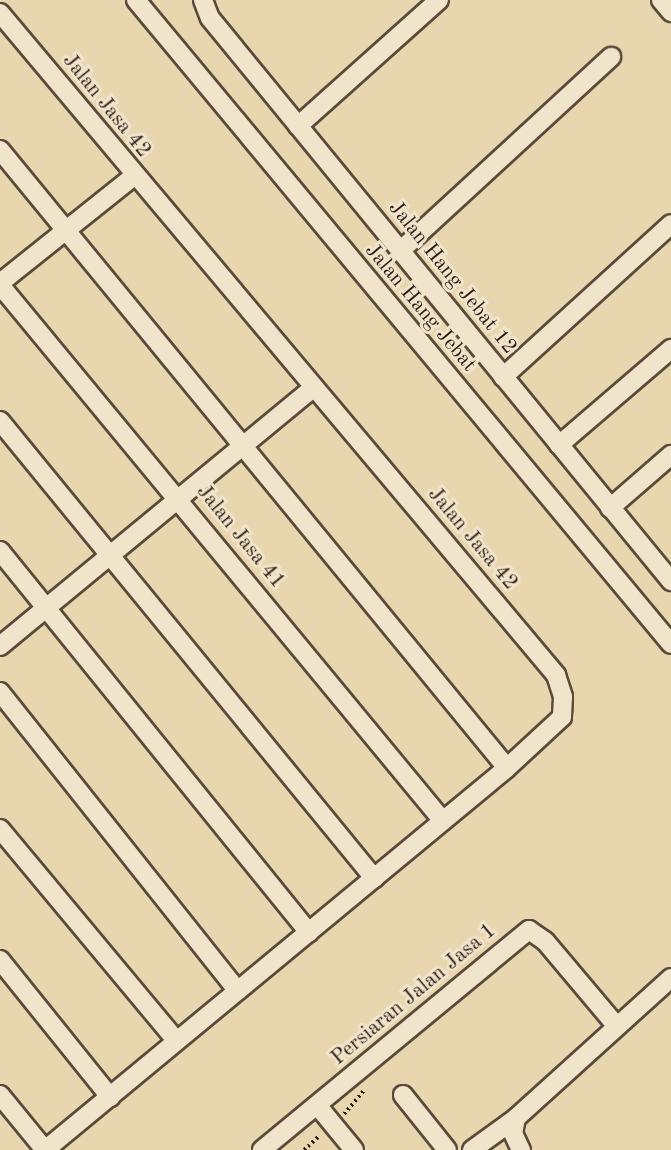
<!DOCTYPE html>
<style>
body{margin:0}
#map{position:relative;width:671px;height:1150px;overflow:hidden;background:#e8d6ae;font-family:"Old Standard TT",serif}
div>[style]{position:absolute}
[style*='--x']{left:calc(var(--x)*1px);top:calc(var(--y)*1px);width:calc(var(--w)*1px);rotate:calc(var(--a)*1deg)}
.path>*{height:3.5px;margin-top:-1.75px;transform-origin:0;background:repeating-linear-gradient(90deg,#2c1b13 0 2px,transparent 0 5.5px)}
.roads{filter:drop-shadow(2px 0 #5b4a3a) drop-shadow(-2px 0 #5b4a3a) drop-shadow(0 2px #5b4a3a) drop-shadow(0 -2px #5b4a3a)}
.minor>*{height:18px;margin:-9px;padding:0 9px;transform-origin:9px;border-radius:9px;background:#f0e4ca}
span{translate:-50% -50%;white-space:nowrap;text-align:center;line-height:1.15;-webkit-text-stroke:6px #f0e4ca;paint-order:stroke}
.street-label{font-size:21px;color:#2c1b13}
</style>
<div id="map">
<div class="path">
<div style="--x:344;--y:1114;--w:30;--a:-50"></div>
<div style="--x:304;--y:1150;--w:22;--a:-43"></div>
</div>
<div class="roads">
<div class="minor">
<div style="--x:136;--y:0;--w:837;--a:50.28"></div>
<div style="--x:203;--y:0;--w:19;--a:69"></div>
<div style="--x:210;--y:18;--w:728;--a:50.69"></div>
<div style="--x:661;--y:0;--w:16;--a:50"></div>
<div style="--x:0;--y:13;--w:865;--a:49.97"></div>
<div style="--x:556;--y:675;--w:23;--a:72"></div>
<div style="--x:563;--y:697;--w:20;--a:93"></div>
<div style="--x:562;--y:717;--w:75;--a:137.2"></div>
<div style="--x:507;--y:768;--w:599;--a:140.41"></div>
<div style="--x:298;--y:126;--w:189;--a:-41.8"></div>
<div style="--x:0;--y:150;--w:799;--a:50.63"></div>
<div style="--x:400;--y:251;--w:287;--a:-42.6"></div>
<div style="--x:0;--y:283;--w:171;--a:-38.6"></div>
<div style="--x:0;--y:285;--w:695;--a:50.43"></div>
<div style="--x:503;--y:377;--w:227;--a:-42.3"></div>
<div style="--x:0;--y:421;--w:591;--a:50.7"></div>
<div style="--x:559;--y:445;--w:148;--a:-40.6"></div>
<div style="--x:610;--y:508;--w:81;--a:-41"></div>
<div style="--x:0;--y:551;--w:491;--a:51"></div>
<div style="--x:0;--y:646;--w:407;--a:-39.5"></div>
<div style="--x:0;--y:692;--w:379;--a:51.5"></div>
<div style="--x:0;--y:829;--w:275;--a:50.2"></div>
<div style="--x:0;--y:960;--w:176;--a:51.2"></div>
<div style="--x:0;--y:1095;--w:71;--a:50.7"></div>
<div style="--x:403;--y:1095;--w:70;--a:51.3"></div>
<div style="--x:317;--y:1105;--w:58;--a:50.6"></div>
<div style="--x:516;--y:1118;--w:15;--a:101"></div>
<div style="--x:513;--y:1133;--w:19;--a:65"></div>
<div style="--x:262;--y:1150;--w:346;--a:-39.5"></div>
<div style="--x:529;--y:930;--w:19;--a:35"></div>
<div style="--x:545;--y:941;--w:109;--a:49.9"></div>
<div style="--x:472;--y:1150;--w:54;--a:-36"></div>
<div style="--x:516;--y:1118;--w:209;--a:-42.1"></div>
</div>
</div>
<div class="street-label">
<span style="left:106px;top:106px;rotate:51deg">Jalan Jasa 42</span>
<span style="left:452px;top:278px;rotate:51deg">Jalan Hang Jebat 12</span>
<span style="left:420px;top:308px;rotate:50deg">Jalan Hang Jebat</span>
<span style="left:240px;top:537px;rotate:51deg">Jalan Jasa 41</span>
<span style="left:472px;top:539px;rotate:50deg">Jalan Jasa 42</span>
<span style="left:414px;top:995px;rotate:-40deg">Persiaran Jalan Jasa 1</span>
</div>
</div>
